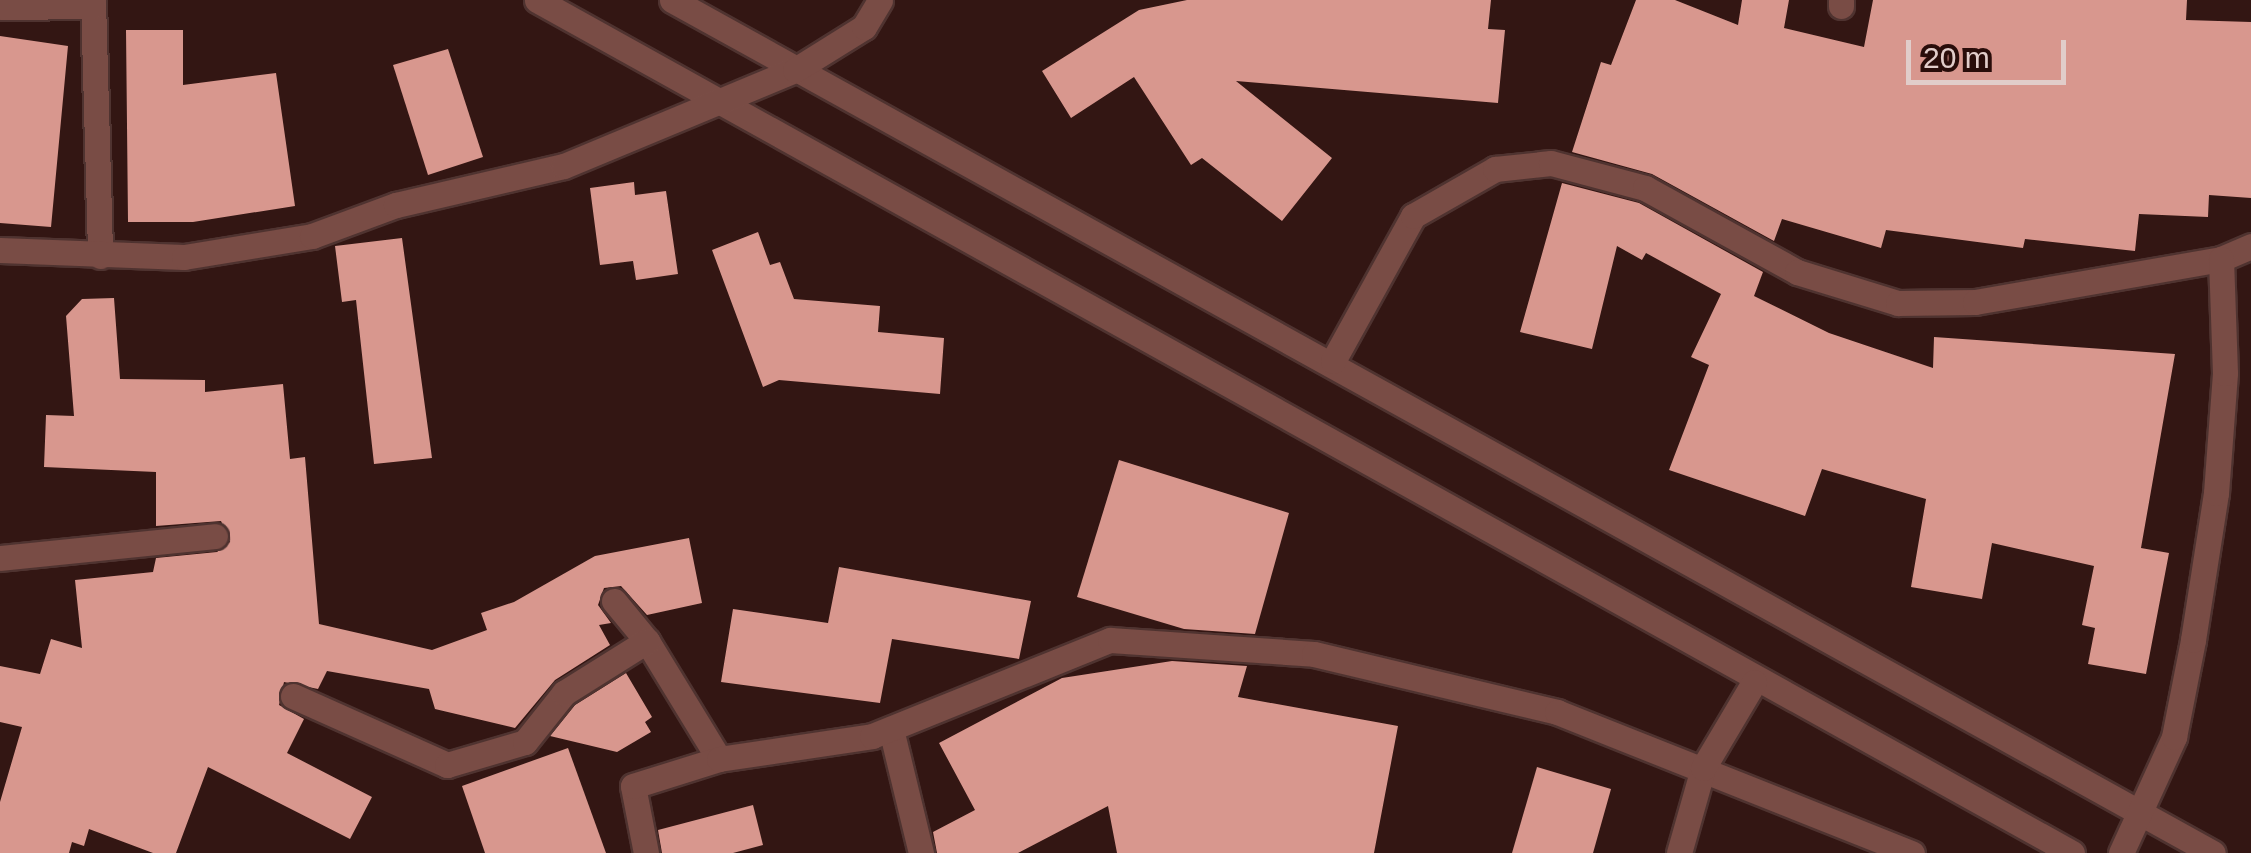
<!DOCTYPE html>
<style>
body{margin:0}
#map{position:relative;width:2251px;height:853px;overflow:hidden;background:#331613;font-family:Helvetica,sans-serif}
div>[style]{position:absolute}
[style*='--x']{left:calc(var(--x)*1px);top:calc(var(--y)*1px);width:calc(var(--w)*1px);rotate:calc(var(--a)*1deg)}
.building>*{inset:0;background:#d8978e}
.roads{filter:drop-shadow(2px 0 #4f3330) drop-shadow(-2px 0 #4f3330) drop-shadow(0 2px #4f3330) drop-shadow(0 -2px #4f3330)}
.minor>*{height:25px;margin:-12.5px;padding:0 12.5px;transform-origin:12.5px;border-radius:12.5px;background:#794c45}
span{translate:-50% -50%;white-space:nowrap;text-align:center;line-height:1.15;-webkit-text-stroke:10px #290d0a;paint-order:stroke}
.scale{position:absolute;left:1906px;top:40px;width:160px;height:45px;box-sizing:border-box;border:5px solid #e1cdca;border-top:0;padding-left:12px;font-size:30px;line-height:35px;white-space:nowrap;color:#e1cdca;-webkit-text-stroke:8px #290d0a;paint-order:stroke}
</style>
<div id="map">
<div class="building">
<div style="clip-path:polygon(1187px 0,1491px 0,1488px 29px,1505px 30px,1498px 103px,1236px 81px,1332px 158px,1282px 221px,1202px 158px,1191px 165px,1134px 77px,1071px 118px,1042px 71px,1139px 10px)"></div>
<div style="clip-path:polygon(1636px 0,1675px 0,1738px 25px,1742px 0,1789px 0,1784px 28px,1864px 47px,1873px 0,2187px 0,2186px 20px,2251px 22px,2251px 198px,2209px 195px,2208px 217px,2139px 214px,2135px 251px,2025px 239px,2023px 248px,1886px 230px,1881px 248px,1782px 219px,1774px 241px,1652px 174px,1572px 152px,1601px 62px,1611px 65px)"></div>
<div style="clip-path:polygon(126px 30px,183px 30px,183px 85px,276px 73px,295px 206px,193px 222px,128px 222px)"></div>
<div style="clip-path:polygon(0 36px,68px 46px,51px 227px,0 223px)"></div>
<div style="clip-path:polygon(448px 49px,483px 157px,428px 175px,393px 65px)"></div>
<div style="clip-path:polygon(634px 182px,635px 195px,666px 191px,678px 274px,636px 280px,633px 261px,600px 265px,590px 188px)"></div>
<div style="clip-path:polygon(1562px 183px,1639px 203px,1763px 272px,1754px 296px,1829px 333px,1933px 368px,1934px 337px,2175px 354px,2141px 548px,2169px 553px,2146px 674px,2088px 664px,2095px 628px,2082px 625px,2094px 566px,1992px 543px,1982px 599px,1911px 587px,1926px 499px,1822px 469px,1805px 516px,1669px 470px,1709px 365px,1691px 357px,1721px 294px,1646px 253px,1642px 260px,1617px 246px,1592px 349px,1520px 332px)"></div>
<div style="clip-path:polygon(758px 232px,770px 265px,780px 262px,794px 299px,880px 306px,878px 332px,944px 338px,940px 394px,779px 380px,763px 387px,712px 250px)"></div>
<div style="clip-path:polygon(402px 238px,432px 458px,374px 464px,356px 300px,342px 302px,335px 246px)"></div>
<div style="clip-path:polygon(114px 298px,120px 379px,205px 380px,205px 392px,283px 384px,290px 459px,305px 457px,319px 624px,432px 650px,487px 630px,481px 613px,514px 602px,595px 556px,689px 538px,702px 603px,647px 615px,621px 586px,604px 588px,598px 605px,611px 623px,599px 625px,610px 645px,555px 680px,515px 728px,435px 709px,429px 689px,327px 671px,318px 689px,284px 682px,279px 705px,304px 719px,287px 753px,372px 797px,350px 839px,208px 767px,176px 853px,153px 853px,89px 829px,84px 846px,72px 842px,69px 853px,0 853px,0 802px,22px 727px,0 722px,0 666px,40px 674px,51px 639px,82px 648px,75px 580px,153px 572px,156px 558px,217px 552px,230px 542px,221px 521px,156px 526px,156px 472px,44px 467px,46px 415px,74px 416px,66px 316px,82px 299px)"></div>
<div style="clip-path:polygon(1119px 460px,1289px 513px,1255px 634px,1184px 629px,1077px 597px)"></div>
<div style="clip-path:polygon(839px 567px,1031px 601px,1019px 659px,892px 639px,880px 703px,721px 682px,733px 609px,828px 623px)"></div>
<div style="clip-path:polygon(1172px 661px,1247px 666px,1238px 697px,1398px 726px,1374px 853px,1117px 853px,1108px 806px,1018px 853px,937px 853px,933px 832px,975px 810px,939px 743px,1062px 678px)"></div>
<div style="clip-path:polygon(626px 673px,652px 717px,645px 722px,651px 732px,617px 752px,550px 736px,575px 705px)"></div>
<div style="clip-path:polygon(568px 748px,606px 853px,485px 853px,462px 786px)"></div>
<div style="clip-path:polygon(1537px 767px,1611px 789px,1593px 853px,1512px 853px)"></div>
<div style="clip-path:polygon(753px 805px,763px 845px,733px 853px,662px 853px,658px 830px)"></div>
</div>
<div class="roads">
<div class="minor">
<div style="--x:93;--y:0;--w:256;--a:88.4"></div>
<div style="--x:537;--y:0;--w:1756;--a:29.06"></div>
<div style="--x:672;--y:0;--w:1761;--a:28.97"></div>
<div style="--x:1841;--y:6;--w:6;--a:-90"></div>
<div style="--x:0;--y:7;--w:93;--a:-0.6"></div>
<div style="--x:0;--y:250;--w:184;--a:2.2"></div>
<div style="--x:184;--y:257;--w:130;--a:-9.3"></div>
<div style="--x:312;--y:236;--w:90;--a:-20.3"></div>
<div style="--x:396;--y:205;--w:172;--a:-13.1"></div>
<div style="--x:564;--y:166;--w:250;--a:-22.6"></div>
<div style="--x:795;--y:70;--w:81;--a:-31.9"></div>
<div style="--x:864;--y:27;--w:31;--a:-59"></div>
<div style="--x:1333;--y:361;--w:166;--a:-61.1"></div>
<div style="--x:1413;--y:216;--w:95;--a:-29.8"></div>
<div style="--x:1495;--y:169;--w:56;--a:-6.1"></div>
<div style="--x:1551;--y:163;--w:97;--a:14.9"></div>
<div style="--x:1645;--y:188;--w:174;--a:28.9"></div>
<div style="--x:1797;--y:272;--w:106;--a:17.1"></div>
<div style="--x:1898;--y:303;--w:77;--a:-0.7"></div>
<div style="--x:1975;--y:302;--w:250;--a:-9.9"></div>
<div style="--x:2221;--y:259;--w:33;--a:-23"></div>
<div style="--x:0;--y:558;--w:216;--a:-5.8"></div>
<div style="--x:614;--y:601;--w:52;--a:50.5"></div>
<div style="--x:647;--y:641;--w:138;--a:58.6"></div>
<div style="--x:293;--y:696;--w:169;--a:24.1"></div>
<div style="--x:447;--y:765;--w:81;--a:-16.4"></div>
<div style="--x:525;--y:742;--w:63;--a:-51.5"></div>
<div style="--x:564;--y:693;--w:98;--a:-32.1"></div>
<div style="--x:891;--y:729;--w:128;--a:76.4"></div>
<div style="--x:646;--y:853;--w:68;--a:-101"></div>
<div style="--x:633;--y:786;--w:90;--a:-17.4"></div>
<div style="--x:719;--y:759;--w:155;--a:-8.5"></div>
<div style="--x:872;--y:736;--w:257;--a:-22"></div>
<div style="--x:1110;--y:640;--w:204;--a:3.9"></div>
<div style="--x:1314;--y:654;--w:250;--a:13.4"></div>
<div style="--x:1557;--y:712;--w:382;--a:21.7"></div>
<div style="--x:1679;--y:853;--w:88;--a:-74.2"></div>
<div style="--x:1703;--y:768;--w:100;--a:-59.3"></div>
<div style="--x:2121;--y:853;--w:128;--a:-65.4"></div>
<div style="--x:2174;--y:737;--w:99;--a:-78.9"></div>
<div style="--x:2193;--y:640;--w:149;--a:-81.1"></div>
<div style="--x:2216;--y:493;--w:120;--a:-85.7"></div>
<div style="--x:2225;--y:373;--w:114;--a:-92"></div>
</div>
</div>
<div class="scale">20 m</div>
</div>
